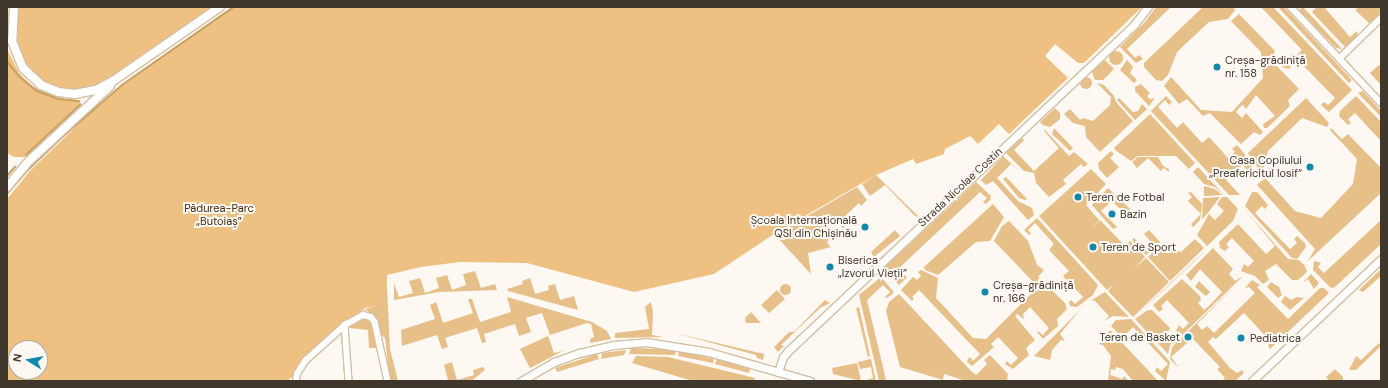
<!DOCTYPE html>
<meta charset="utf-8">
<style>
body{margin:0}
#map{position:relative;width:1388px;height:388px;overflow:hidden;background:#fdf8f2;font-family:"DM Sans",sans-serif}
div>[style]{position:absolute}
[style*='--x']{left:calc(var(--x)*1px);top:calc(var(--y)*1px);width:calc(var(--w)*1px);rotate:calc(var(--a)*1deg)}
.green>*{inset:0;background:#e6bf89}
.round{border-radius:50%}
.forest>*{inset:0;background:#eec183}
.stream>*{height:1.5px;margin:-0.75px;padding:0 0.75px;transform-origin:0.75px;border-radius:0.75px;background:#ca9f62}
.roads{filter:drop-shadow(1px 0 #d4bfa2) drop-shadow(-1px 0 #d4bfa2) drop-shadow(0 1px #d4bfa2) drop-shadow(0 -1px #d4bfa2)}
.minor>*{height:5.5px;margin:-2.75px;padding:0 2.75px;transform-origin:2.75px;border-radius:2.75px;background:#fff}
.major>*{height:7px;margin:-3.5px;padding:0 3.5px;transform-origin:3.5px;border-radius:3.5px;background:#fff}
.highway>*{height:8px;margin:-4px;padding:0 4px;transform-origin:4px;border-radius:4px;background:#fff}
.dots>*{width:11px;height:11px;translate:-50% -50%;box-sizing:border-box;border:2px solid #fdf8f2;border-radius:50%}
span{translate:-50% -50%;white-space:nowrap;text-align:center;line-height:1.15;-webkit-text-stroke:4px #fdf8f2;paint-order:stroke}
.poi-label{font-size:11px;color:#3f372b}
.left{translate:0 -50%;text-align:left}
.right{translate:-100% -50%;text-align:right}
.street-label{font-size:11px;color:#3f372b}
.park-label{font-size:11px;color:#3f2d11}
.frame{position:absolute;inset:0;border:8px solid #3f372b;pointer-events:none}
.north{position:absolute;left:8px;top:340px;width:40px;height:40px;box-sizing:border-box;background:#fdf8f2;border:1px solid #b1aba2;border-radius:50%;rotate:281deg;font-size:11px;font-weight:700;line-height:16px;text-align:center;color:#3f372b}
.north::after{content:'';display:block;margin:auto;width:14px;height:18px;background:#0e88ab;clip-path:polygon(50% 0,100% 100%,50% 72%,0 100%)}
</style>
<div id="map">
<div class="green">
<div style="clip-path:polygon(318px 7px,385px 290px,387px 288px,390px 349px,398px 381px,390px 381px,385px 338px,380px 334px,376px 319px,365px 309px,375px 306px)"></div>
<div style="clip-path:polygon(1156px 7px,1171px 7px,1127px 49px,1135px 58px,1139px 55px,1143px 59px,1136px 63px,1120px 47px,1145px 22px)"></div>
<div style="clip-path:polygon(1203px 7px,1233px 7px,1235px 10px,1228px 19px,1209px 22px,1177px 52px,1168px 75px,1162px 81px,1156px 80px,1144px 67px,1144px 63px)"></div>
<div style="clip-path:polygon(1261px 7px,1273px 7px,1352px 90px,1329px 112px,1321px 105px,1324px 102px,1328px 105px,1335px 98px,1296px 58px,1289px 64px,1291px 67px,1289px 69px,1282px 67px,1292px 54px,1295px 57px,1302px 50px)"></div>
<div style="clip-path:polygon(1278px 7px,1284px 7px,1352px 80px,1349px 83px)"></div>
<div style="clip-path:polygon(1303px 7px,1342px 49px,1336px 48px,1299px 10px)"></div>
<div style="clip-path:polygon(1317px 7px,1324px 7px,1350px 37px,1357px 31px,1358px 37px,1346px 48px,1312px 12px)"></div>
<div style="clip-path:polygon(1359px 7px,1381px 7px,1381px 15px,1369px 23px,1355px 10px)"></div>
<div style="clip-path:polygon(1239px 14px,1275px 51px,1271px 60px,1299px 89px,1288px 100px,1290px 106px,1267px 128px,1264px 128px,1263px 124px,1275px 116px,1256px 95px,1246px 109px,1243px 105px,1240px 107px,1236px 112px,1242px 118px,1246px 113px,1263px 132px,1260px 135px,1254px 132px,1241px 144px,1210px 113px,1203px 116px,1187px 99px,1179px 104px,1164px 86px,1171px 77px,1201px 110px,1232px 112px,1263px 78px,1261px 52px,1231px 21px)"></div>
<div class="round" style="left:1109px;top:51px;width:14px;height:14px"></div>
<div style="clip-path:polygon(1105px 60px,1114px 69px,1103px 80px,1095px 80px,1092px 72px)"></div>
<div style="clip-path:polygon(1127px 60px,1133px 67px,1130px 73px,1137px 80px,1134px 83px,1120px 70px)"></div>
<div style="clip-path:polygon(1379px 65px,1381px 67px,1381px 85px,1370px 73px)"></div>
<div class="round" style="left:1080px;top:77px;width:12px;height:12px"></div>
<div style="clip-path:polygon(1097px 83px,1104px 85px,1114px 96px,1116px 102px,1133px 121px,1100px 152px,1086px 137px,1085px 126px,1073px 123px,1064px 114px,1070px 109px,1080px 120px,1083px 118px,1093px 121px,1110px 105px,1111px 97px)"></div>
<div style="clip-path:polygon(1141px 84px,1150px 93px,1147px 96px,1150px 99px,1155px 98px,1149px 106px,1135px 91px,1135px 87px)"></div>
<div style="clip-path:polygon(1363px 91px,1381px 111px,1381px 117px,1358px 93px)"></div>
<div style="clip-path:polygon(1166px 96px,1172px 102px,1169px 105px,1165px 100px,1158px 107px,1177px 128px,1183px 122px,1202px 143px,1209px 137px,1228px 158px,1235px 152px,1232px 149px,1237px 145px,1243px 152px,1256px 174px,1253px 177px,1243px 165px,1226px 180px,1240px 195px,1229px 195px,1151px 111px)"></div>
<div style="clip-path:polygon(1356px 96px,1381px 122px,1381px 141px,1355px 113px,1348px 119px,1351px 123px,1348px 125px,1339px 116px,1340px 111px)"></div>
<div style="clip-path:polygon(1119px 98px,1133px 112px,1138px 111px,1142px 104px,1147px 109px,1135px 120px,1117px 100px)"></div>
<div style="clip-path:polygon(1306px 98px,1329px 123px,1327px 127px,1302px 118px,1268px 151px,1262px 174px,1248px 153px)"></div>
<div style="clip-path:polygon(1055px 108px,1060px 113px,1060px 119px,1050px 127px,1043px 125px,1040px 122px)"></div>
<div style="clip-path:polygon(1150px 114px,1195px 163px,1189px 169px,1176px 156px,1138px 156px,1131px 161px,1115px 150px,1114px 148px)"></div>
<div style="clip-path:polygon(1054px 128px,1073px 148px,1070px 151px,1052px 134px)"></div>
<div style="clip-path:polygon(1331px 128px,1342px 139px,1348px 134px,1381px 168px,1381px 193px,1308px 261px,1315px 249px,1257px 185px,1265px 178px,1295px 211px,1321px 218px,1353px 184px,1357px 159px,1330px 130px)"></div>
<div style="clip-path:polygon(1045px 130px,1069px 156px,1074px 152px,1088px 164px,1084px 167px,1081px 164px,1063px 180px,1066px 184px,1049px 197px,1036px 183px,1034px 173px,1024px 171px,1006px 153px,1022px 138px,1024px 140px,1014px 150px,1034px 171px,1059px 148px,1044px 131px)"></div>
<div style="clip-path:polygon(1111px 151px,1114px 154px,1110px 158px,1119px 167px,1107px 178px,1099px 169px,1098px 163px)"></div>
<div style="clip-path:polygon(1003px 156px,1022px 173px,1011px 164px,997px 178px,1018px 201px,1032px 208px,1034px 215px,1028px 220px,993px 181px,986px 185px,981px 180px)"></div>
<div style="clip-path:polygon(1138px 157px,1158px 157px,1163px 166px,1169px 169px,1169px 172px,1164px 168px,1161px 171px,1148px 158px,1137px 168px,1132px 162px)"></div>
<div style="clip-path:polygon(1198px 167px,1225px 196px,1215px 187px,1204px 184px,1193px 172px)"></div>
<div style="clip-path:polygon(1091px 169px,1106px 184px,1086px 205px,1099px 220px,1091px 229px,1100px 220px,1125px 246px,1130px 241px,1145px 257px,1134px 269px,1146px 258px,1169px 282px,1133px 317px,1108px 291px,1114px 284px,1107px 290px,1039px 216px)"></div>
<div style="clip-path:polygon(876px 175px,918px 216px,916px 217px,885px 185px,870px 196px,862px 184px)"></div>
<div style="clip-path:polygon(1006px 177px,1027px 199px,1025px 200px,1019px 198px,1003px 179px)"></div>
<div style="clip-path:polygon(976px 182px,991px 196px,990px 200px,986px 204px,983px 202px,987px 198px,980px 192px,897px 270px,902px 277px,905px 275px,907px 277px,899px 285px,884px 268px)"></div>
<div style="clip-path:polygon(1204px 186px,1215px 189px,1222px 195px,1204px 196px)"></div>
<div style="clip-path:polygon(857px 187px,867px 200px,861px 206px,859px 203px,845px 216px,850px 221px,843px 228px,837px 221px,832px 221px,824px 229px,830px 236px,827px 243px,831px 247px,808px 253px,811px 274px,775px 235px)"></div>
<div style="clip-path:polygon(1108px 188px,1130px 209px,1125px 214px,1112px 201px,1101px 211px,1117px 227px,1113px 229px,1092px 205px)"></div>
<div style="clip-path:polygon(1191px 192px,1202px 204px,1201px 214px,1200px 220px,1193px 227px,1191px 224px,1201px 214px,1188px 201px,1192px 197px,1188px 193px)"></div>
<div style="clip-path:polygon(1252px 192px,1257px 192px,1268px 205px,1265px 209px,1262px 206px,1255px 213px,1290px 249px,1297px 243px,1294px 239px,1297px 236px,1305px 243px,1306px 247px,1297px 259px,1292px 258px,1245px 206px)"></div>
<div style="clip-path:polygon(1220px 197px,1207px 214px,1202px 219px,1203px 198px)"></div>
<div style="clip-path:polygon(1222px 197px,1227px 197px,1238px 209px,1233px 221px,1207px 246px,1197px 235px,1209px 214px,1215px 220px,1224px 211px,1217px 204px)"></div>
<div style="clip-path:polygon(993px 204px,1004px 217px,990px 241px,976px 242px,938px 275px,925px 270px,924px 267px)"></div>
<div style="clip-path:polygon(1244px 209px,1288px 259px,1299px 260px,1305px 266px,1307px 272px,1298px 280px,1292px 280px,1276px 264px,1265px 271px,1269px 280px,1263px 284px,1255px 276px,1241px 271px,1244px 264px,1248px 267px,1254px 261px,1232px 238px,1226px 244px,1229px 247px,1225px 251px,1220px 248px,1219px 242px,1238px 224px,1266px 254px,1275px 246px)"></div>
<div style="clip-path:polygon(1037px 218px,1098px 285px,1093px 295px,1077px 307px,1070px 306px,1069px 302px,1071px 300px,1075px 304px,1083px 297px,1063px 276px,1069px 271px,1049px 250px,1054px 244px,1035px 223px,1028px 230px,1031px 234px,1029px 235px,1024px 230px)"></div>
<div style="clip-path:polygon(1381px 220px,1381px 244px,1335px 287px,1331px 288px,1313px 270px,1314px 261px,1321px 263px,1318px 267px,1324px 273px)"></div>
<div style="clip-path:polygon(1009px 221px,1028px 241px,1037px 265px,1044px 270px,1038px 277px,1065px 303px,1067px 309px,1057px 319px,1058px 326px,1043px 339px,1037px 332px,1038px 331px,1043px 335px,1049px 328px,1030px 307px,1023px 314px,1024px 319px,1017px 314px,1015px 316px,1035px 340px,1026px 348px,1029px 355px,1013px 369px,1005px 364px,1007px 361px,1011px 365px,1018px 358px,998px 337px,991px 344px,994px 347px,972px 366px,967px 362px,968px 359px,970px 357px,973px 361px,980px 354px,919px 290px,912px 297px,914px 299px,912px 301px,901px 290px,913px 277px,917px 280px,921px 276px,918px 272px,921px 270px,938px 278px,936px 298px,973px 338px,986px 339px,1038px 287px,994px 241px,1002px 226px)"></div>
<div style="clip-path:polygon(895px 230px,900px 236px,874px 257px,871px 252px)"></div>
<div style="clip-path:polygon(1149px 230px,1160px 242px,1146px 255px,1132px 240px,1134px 238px,1147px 251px,1153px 244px,1144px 234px)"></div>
<div style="clip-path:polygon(1195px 239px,1204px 248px,1170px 281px,1148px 257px,1161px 244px,1181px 252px)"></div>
<div style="clip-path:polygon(1213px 248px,1233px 269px,1229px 274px,1235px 281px,1243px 276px,1172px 345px,1173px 340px,1179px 334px,1176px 331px,1179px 325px,1183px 329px,1189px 323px,1167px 300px,1161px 306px,1163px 309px,1159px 312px,1153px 305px,1182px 279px,1200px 296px,1201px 300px,1198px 303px,1204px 310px,1210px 305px,1222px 292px,1200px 269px,1191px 281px,1186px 275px)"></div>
<div style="clip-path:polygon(1206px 250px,1197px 259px,1135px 317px,1164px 289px)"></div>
<div style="clip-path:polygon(1381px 269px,1381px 276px,1363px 292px,1359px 290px)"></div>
<div style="clip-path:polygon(475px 271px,481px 288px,495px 284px,497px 290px,439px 292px,394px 300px,394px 283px,399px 297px,413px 293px,409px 281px,420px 278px,425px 293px,439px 288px,436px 278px,447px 275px,452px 290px,466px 285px,463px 274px)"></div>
<div style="clip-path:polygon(1311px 274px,1319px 283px,1314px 289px,1308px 279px,1302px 283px)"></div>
<div style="clip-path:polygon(881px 277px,893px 291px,893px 294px,886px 298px,885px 297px,890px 292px,883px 285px,867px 300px,886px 380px,889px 381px,879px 381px,859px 295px)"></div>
<div style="clip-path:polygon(1244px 277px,1197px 324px,1202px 330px,1207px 326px,1214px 333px,1255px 293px,1249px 287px,1245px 288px,1252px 280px,1260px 285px,1257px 287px,1288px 319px,1320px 288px,1324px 288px,1329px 293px,1270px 349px,1268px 345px,1271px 342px,1244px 313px,1216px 339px,1213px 337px,1208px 342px,1230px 368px,1237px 373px,1242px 370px,1244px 373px,1235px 381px,1222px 381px,1225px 378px,1217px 369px,1220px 367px,1193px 339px,1196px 335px,1171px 357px,1179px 368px,1170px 359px,1172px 347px)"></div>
<div style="clip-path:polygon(530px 278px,535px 294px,549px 290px,548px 286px,555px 284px,560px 300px,574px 296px,578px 310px,508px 291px,507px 289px,523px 284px,522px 281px)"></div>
<div style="clip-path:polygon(1199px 281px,1210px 292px,1206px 296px,1195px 287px)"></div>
<div style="clip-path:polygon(1271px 282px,1279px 287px,1282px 295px,1278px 298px,1267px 287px)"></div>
<div class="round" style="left:779.5px;top:283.5px;width:11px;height:11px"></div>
<div style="clip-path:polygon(777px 290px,785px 299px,769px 313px,761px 305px)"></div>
<div style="clip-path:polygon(1105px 292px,1129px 317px,1113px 316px,1104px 321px,1109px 316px,1094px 300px,1090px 301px)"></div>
<div style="clip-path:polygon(899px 294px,971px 371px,976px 375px,987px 364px,984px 360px,990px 355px,1008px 374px,1007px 381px,966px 381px,944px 374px,943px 380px,900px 367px,886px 311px,889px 302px)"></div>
<div style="clip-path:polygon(1285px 296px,1291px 300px,1297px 297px,1304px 298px,1290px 310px,1281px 302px)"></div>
<div style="clip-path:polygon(507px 297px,592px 322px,607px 331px,611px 339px,590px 343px,590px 339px,594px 337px,591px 324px,587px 323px,550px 335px,542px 313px,526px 318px,531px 332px,519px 336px,515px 324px,484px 334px,486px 342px,482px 343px,477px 328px,445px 338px,448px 347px,442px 349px,437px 335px,402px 346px,401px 330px,435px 319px,430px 305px,436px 302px,443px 323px,473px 313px,468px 299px,472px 299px,480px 322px,511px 312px)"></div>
<div style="clip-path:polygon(825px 300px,830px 303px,820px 308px,781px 345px,784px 346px,778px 352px,774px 347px,789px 332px,794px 332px)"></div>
<div style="clip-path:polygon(651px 302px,653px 312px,652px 335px,664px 337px,615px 338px,615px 333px,649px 329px,645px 307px)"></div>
<div style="clip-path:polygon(859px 307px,870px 356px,868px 357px,856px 308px)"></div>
<div style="clip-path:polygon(1080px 310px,1060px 334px,1065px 341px,1061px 340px,1052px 350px,1050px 360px,1034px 356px)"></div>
<div style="clip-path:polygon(1148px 310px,1152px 310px,1170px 328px,1167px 334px,1172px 339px,1168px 354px,1135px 319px)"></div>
<div style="clip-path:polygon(751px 312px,761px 323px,746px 323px,745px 318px)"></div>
<div style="clip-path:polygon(362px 317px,373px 323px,381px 360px,377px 348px,369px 348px,368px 330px,349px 328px)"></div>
<div style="clip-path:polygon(1131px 319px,1170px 362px,1166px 381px,1155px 371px,1157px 367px,1161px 371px,1168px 364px,1133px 327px,1126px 334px,1129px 337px,1124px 339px,1111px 326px,1116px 320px)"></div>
<div style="clip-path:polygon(1110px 330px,1146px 368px,1158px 381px,1133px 381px,1123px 369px,1116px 367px,1115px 370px,1111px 369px,1110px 375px,1122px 379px,1124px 376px,1129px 381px,1108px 381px,1111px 356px,1103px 345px,1099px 344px)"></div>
<div style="clip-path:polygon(675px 333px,764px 354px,763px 360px,757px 358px,756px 355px)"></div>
<div style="clip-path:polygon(548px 336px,554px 353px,563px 351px,530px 368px,520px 349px)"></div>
<div style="clip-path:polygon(1379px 343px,1381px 346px,1356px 370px,1349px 370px,1356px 356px,1361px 360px)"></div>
<div style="clip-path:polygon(631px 348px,663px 349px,676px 351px,675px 355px,629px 354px)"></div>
<div style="clip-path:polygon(626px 350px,624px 355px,601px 359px,602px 353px)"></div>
<div style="clip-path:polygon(679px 351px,714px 359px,713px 363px,678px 356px)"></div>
<div style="clip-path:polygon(597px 354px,599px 359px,557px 372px,555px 368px)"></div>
<div style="clip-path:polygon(636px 356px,668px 357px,755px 378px,754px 381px,693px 381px,632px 363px)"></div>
<div style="clip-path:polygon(717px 359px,750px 369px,749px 373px,715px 364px)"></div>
<div style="clip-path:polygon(871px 359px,876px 381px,863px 381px,873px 378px,871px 367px,860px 369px,858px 362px)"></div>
<div style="clip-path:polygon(452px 362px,457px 380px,474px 375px,473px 370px,483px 367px,485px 370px,471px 381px,446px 381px,448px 380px,444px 365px)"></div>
<div style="clip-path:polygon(857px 363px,861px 381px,833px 374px,832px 368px)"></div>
<div style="clip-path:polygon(1335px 369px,1343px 377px,1343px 381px,1329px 381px,1326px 377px)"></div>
</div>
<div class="forest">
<div style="clip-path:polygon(18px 7px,212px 7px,101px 83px,74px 91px,44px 82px,25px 64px,16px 43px)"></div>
<div style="clip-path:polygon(evenodd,232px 7px,1142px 7px,1084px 63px,1078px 63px,1055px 44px,1045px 56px,1068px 78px,1009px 134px,999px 124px,978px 144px,970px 136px,945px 149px,944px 154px,916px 164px,913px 159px,876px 175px,774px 234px,714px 274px,634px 292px,527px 263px,460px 262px,421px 267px,387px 275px,387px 288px,375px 306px,365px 308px,344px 323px,303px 360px,294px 375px,287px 381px,7px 381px,7px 199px,30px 171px,108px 96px,232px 7px,16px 348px,40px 348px,40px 372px,16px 372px,16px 348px)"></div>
<div style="clip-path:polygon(7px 49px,19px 73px,32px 86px,58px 98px,79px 100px,81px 105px,25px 157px,14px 157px,7px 153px)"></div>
</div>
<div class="stream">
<div style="--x:7;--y:61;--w:21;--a:51"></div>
<div style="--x:20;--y:77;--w:22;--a:39"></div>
<div style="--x:37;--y:91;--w:23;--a:20"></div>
<div style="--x:59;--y:99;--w:20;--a:6"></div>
<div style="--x:26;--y:155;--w:74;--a:-42.8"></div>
<div style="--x:7;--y:176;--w:12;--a:-48"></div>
<div style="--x:7;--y:194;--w:33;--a:-49"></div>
<div style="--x:29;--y:169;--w:42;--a:-44"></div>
<div style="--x:59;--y:140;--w:84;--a:-41.1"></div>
<div style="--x:122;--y:85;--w:136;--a:-34.9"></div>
</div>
<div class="roads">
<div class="minor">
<div style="--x:1291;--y:7;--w:132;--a:46.8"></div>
<div style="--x:1340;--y:58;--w:57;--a:-44.3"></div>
<div style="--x:345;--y:325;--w:56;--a:85.9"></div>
<div style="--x:296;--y:381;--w:7;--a:-82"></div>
<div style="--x:297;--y:374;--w:15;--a:-58"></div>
<div style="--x:305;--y:361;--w:54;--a:-42"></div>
<div style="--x:345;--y:325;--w:21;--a:-29"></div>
<div style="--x:363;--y:315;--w:8;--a:14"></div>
<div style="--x:371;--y:317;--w:6;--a:51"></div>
<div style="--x:375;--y:322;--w:60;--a:77.6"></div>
</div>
<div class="major">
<div style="--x:778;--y:372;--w:16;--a:-72"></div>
<div style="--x:783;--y:357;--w:8;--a:-50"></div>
<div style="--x:788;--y:351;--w:474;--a:-43.3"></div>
<div style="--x:1133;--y:26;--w:24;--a:-52"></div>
<div style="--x:521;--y:381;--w:38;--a:-30"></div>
<div style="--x:554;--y:362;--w:27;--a:-20"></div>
<div style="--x:579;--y:353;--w:35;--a:-13"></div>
<div style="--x:613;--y:345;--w:33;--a:-5"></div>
<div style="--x:646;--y:342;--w:64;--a:9"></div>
<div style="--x:709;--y:352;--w:105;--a:16"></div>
<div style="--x:1252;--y:381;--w:178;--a:-43.4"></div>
</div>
<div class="highway">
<div style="--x:14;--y:7;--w:34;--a:93"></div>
<div style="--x:12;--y:41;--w:29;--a:68"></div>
<div style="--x:23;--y:68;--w:25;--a:43"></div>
<div style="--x:41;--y:85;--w:18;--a:22"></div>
<div style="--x:58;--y:92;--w:17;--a:7"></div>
<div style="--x:75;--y:94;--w:21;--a:-11"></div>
<div style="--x:96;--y:90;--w:19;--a:-28"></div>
<div style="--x:113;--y:81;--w:130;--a:-34.7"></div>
<div style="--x:7;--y:187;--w:34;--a:-50"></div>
<div style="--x:29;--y:161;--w:110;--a:-42.8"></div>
</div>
</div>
<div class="dots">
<div style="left:1217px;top:67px;background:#0e88ab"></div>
<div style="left:1310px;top:167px;background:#0e88ab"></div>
<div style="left:1078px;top:197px;background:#0e88ab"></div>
<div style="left:1112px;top:214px;background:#0e88ab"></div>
<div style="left:865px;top:227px;background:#0e88ab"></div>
<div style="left:1093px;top:247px;background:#0e88ab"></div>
<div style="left:830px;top:267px;background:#0e88ab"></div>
<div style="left:985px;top:292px;background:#0e88ab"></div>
<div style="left:1188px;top:337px;background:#0e88ab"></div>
<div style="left:1241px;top:338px;background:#0e88ab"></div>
</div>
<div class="poi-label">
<span class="left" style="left:1225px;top:67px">Creșa-grădiniță<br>nr. 158</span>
<span class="right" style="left:1302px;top:167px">Casa Copilului<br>„Preafericitul Iosif“</span>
<span class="left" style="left:1086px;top:197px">Teren de Fotbal</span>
<span class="left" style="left:1120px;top:214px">Bazin</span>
<span class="right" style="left:857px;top:227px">Școala Internațională<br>QSI din Chișinău</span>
<span class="left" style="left:1101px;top:247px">Teren de Sport</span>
<span class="left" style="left:838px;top:267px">Biserica<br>„Izvorul Vieții”</span>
<span class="left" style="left:993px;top:292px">Creșa-grădiniță<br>nr. 166</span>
<span class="right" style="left:1180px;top:337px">Teren de Basket</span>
<span class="left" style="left:1250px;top:338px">Pediatrica</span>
</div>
<div class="street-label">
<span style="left:960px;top:187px;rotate:-43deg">Strada Nicolae Costin</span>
</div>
<div class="park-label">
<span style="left:219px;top:215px">Pădurea-Parc<br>„Butoiaș”</span>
</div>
<div class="frame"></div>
<div class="north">N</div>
</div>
